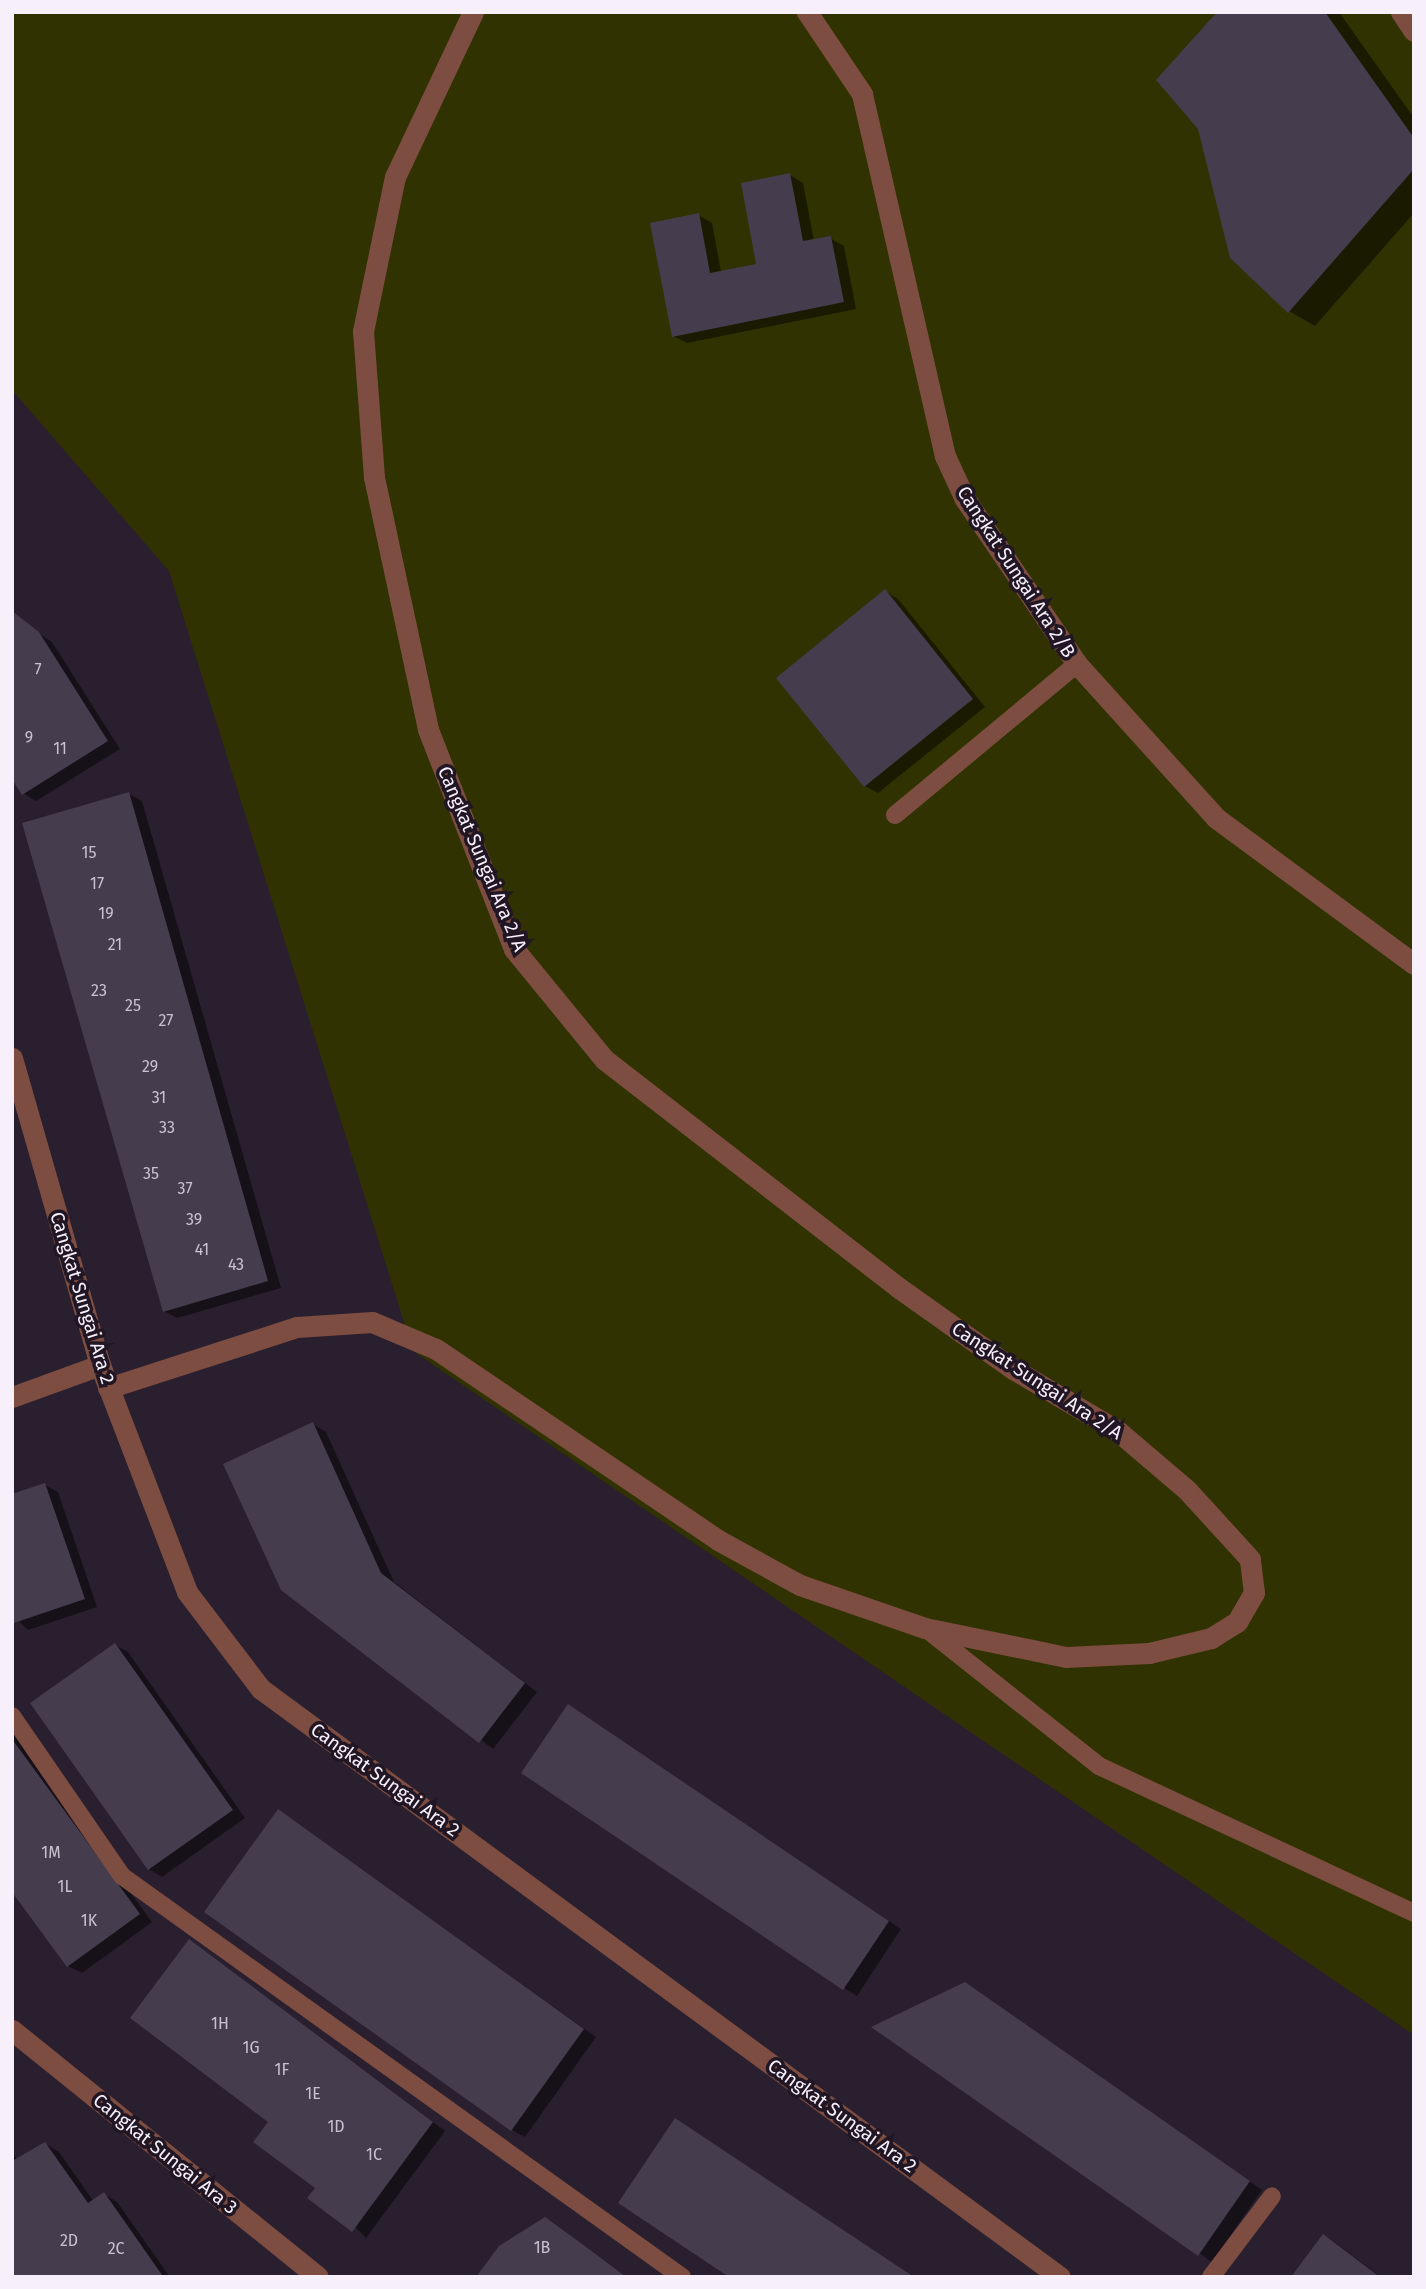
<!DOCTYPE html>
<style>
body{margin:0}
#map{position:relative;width:1426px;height:2289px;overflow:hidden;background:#2a1f2e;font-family:"Fira Sans",sans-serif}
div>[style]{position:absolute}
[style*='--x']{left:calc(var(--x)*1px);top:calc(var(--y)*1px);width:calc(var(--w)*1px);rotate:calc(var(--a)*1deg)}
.green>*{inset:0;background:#303201}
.shadow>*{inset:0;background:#0007}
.building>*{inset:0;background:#453c4e}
.service>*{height:18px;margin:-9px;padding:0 9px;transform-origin:9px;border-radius:9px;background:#7d4d41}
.minor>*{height:21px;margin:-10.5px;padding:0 10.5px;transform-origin:10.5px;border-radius:10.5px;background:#7d4d41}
span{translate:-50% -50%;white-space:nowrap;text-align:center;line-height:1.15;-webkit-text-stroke:7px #201624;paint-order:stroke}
.number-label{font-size:16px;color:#cac2cf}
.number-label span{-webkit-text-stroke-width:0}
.street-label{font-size:19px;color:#f7effa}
.frame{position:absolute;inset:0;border:14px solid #f7effa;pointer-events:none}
</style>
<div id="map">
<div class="green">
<div style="clip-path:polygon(12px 12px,1414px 12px,1414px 2035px,413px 1351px,169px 571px,12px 390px)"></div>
</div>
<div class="shadow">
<div style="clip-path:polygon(1220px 12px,1339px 12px,1414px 118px,1414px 213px,1315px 326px,1289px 311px,1232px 257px,1199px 128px)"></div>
<div style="clip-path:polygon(790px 175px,803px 183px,814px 241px,830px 238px,844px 246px,856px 309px,687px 343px,673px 336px,698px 215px,712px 223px,721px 272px,758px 265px)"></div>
<div style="clip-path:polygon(885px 591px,898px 599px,985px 707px,878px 793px,865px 786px)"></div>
<div style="clip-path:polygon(12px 615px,52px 642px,120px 749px,36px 801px,23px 793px)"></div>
<div style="clip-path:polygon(129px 794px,142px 801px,281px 1288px,177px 1318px,164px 1311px)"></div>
<div style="clip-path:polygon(313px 1424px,326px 1432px,394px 1582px,537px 1692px,493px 1749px,282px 1589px)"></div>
<div style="clip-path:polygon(45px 1485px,58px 1492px,97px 1607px,28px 1630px,12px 1614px,12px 1496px)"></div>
<div style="clip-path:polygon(115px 1645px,128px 1652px,245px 1818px,162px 1877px,149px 1869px)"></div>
<div style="clip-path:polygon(582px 1714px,901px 1929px,857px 1996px,844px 1988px)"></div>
<div style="clip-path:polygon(12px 1731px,152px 1922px,82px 1973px,68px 1966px,12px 1889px)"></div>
<div style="clip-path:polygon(291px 1819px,596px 2037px,525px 2137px,512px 2130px)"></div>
<div style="clip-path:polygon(190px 1941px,445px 2131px,366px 2238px,317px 2188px)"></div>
<div style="clip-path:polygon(978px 1992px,1262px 2190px,1212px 2262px,875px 2027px)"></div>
<div style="clip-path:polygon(46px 2144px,59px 2152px,94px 2202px,104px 2194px,117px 2202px,170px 2277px,12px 2277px,12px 2152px,20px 2163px)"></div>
<div style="clip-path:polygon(1324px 2236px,1337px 2244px,1381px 2277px,1294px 2277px)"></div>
</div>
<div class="building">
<div style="clip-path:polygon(1217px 12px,1325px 12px,1414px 138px,1414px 169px,1288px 313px,1230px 258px,1198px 129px,1156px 80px)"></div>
<div style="clip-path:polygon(790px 173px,803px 241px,831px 236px,844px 302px,672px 337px,650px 223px,699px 213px,710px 273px,756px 264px,741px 183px)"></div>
<div style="clip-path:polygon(885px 589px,973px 699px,864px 787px,776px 678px)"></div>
<div style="clip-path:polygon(12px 611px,39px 632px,108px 741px,22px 795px,12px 779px)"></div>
<div style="clip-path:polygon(129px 792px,268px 1281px,163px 1312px,22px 823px)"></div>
<div style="clip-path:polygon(313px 1422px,381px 1573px,525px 1683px,479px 1743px,281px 1590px,223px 1464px)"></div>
<div style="clip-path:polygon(45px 1483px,85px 1599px,14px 1623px,12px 1494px)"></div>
<div style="clip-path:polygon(115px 1643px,233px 1810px,148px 1870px,30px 1703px)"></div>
<div style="clip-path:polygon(568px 1704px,889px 1921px,843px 1990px,521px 1773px)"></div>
<div style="clip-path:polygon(12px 1739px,140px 1914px,67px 1967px,12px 1892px)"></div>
<div style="clip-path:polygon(278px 1809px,584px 2029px,511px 2131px,204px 1912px)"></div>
<div style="clip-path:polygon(189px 1939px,433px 2122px,352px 2232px,307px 2198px,315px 2188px,253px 2142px,268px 2122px,130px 2018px)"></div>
<div style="clip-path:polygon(965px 1982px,1250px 2181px,1198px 2256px,871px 2027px)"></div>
<div style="clip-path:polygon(675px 2118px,914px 2277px,729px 2277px,618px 2203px)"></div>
<div style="clip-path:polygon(45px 2142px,88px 2203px,104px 2192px,162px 2275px,12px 2277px,12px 2161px)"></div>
<div style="clip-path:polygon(545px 2217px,589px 2249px,626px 2277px,476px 2277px,499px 2246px)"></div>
<div style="clip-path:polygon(1323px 2234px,1380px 2277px,1291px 2277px)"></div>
</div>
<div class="service">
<div style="--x:895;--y:815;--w:236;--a:-39.7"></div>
<div style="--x:925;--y:1628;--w:222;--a:38.4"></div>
<div style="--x:1099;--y:1766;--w:348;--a:25"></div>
<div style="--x:12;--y:1716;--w:194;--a:55.5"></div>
<div style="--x:122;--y:1876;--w:689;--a:35.61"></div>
<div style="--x:1211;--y:2277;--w:101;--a:-53"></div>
</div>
<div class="minor">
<div style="--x:807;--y:12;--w:99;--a:56.1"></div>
<div style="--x:862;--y:94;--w:371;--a:77.1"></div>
<div style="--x:945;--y:456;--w:47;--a:65.1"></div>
<div style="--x:965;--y:499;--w:199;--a:55.8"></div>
<div style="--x:1077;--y:664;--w:207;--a:47.9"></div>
<div style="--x:1216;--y:818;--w:246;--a:36.4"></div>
<div style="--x:1401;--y:12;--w:23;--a:56"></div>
<div style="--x:12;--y:1058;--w:319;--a:74"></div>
<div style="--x:100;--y:1365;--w:243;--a:69"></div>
<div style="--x:187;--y:1592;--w:122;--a:52.7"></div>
<div style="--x:261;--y:1689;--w:992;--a:36.35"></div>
<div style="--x:108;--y:1388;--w:199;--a:-17.9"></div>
<div style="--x:297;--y:1327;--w:75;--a:-3.8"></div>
<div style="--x:372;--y:1322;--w:69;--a:22.9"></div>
<div style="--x:436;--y:1349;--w:341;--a:34.1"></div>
<div style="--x:718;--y:1540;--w:94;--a:28.8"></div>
<div style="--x:800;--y:1585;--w:132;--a:19"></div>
<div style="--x:925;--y:1628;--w:144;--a:11.6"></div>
<div style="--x:1066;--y:1657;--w:83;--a:-2.8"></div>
<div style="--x:1149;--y:1653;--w:64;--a:-13.6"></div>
<div style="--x:1211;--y:1638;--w:31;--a:-32"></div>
<div style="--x:1237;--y:1622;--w:34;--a:-60"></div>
<div style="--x:1254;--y:1593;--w:34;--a:-97"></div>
<div style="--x:1250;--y:1559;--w:93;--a:-132.4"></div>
<div style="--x:1187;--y:1490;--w:91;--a:-139.5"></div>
<div style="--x:1118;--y:1431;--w:122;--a:-149.4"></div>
<div style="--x:1013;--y:1369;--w:140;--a:-144.6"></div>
<div style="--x:899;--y:1288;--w:373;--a:-142.2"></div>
<div style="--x:604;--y:1059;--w:142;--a:-129.3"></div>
<div style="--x:514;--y:949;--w:236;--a:-111.4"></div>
<div style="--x:428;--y:729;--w:258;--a:-102.1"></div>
<div style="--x:374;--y:477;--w:146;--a:-94.3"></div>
<div style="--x:363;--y:331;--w:157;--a:-78.3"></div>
<div style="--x:395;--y:177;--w:183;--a:-64.7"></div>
<div style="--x:12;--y:1397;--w:94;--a:-20"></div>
<div style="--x:12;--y:2030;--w:393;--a:38.9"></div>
</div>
<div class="number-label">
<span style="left:38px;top:670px">7</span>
<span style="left:29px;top:738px">9</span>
<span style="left:60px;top:749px">11</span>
<span style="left:89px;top:853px">15</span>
<span style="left:97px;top:884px">17</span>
<span style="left:106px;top:914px">19</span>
<span style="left:115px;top:945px">21</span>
<span style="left:99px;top:991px">23</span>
<span style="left:133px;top:1006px">25</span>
<span style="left:166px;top:1021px">27</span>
<span style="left:150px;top:1067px">29</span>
<span style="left:159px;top:1098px">31</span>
<span style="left:167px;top:1128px">33</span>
<span style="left:151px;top:1174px">35</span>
<span style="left:185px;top:1189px">37</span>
<span style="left:194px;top:1220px">39</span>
<span style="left:202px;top:1250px">41</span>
<span style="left:236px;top:1265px">43</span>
<span style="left:51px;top:1853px">1M</span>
<span style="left:65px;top:1887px">1L</span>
<span style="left:89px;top:1921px">1K</span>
<span style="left:220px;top:2024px">1H</span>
<span style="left:251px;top:2048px">1G</span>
<span style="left:282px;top:2070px">1F</span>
<span style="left:313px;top:2094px">1E</span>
<span style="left:336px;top:2127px">1D</span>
<span style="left:374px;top:2155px">1C</span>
<span style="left:69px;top:2241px">2D</span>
<span style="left:542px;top:2248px">1B</span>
<span style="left:116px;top:2249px">2C</span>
</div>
<div class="street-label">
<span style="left:1016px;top:572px;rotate:57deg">Cangkat Sungai Ara 2/B</span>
<span style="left:482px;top:859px;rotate:67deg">Cangkat Sungai Ara 2/A</span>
<span style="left:82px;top:1298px;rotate:73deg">Cangkat Sungai Ara 2</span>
<span style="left:1037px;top:1381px;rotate:33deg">Cangkat Sungai Ara 2/A</span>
<span style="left:385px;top:1780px;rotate:36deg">Cangkat Sungai Ara 2</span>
<span style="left:842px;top:2116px;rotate:36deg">Cangkat Sungai Ara 2</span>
<span style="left:165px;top:2154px;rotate:39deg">Cangkat Sungai Ara 3</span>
</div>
<div class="frame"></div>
</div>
